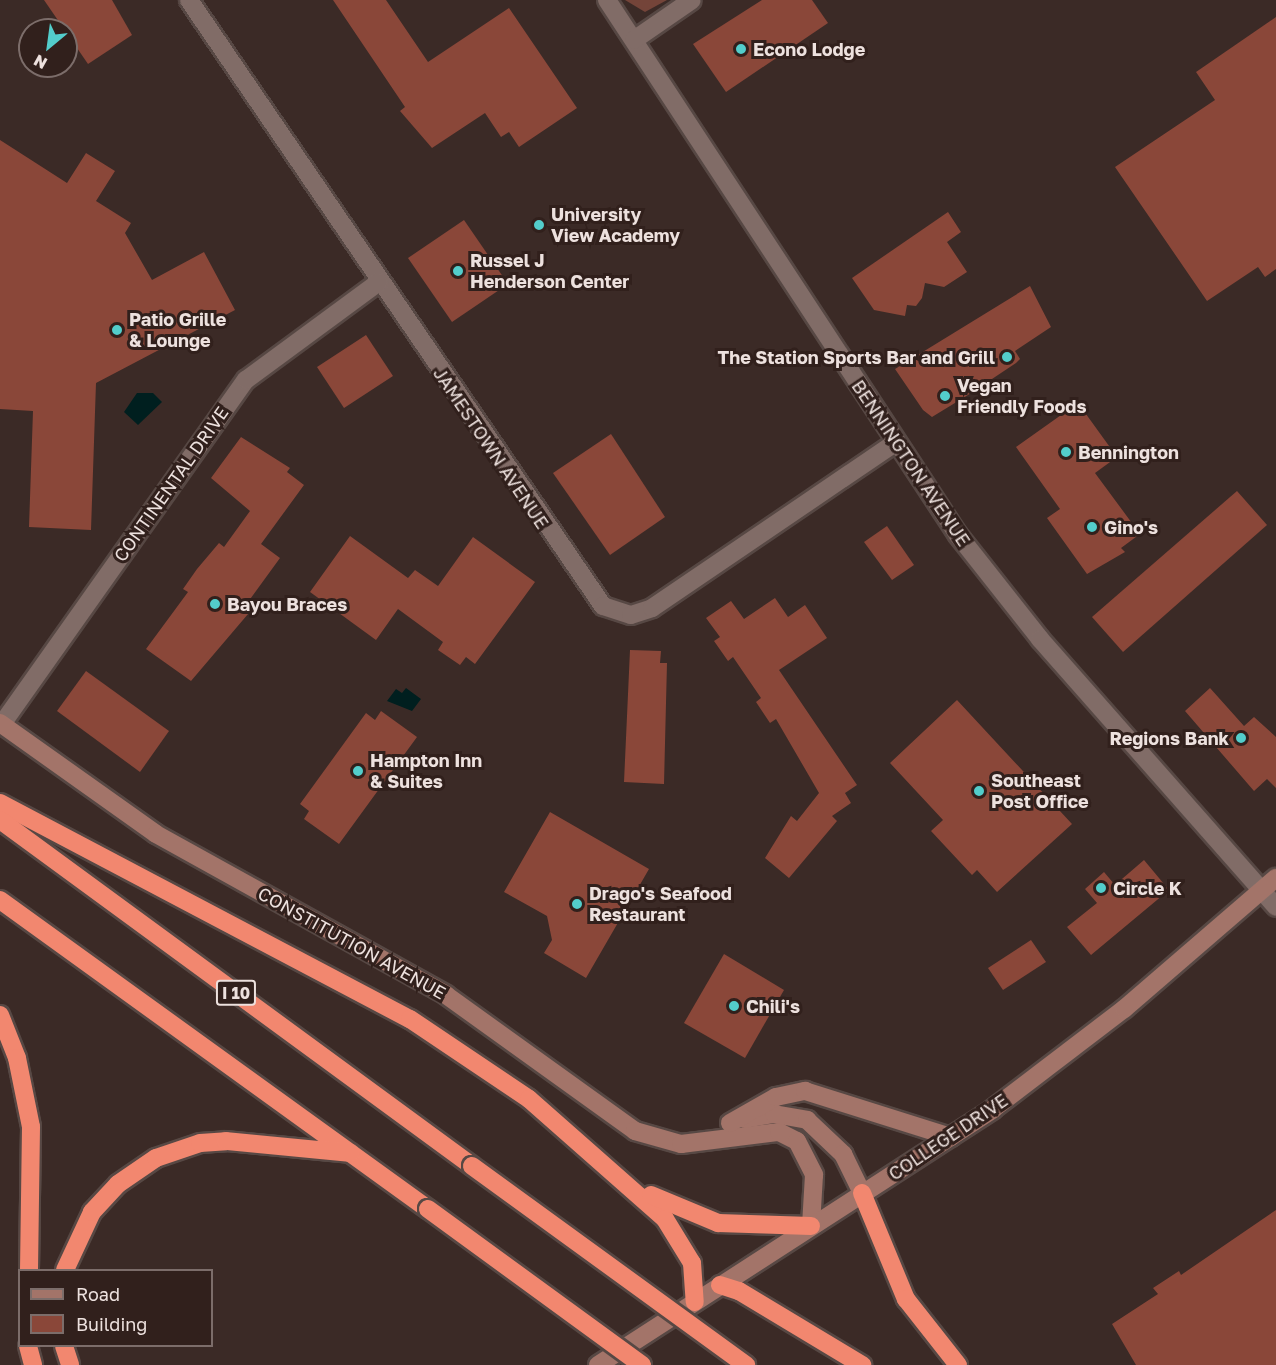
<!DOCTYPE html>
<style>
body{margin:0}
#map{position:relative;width:1276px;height:1365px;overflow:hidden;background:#3b2a26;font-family:"Golos Text",sans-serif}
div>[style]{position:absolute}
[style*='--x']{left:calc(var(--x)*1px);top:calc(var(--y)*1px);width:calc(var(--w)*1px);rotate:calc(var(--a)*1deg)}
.green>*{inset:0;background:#744439}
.water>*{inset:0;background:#001f1f}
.building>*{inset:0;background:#8a4739}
.roads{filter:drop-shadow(2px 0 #574844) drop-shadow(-2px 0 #574844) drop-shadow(0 2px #574844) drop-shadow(0 -2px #574844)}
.street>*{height:18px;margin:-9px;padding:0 9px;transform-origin:9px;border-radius:9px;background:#816c67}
.secondary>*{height:18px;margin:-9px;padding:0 9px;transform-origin:9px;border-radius:9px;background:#a37469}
.highway>*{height:18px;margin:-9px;padding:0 9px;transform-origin:9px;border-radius:9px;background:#f2876f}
.bridges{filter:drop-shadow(2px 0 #574844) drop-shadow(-2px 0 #574844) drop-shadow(0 2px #574844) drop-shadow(0 -2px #574844)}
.highway-bridge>*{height:18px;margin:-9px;padding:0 9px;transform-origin:9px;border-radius:9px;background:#f2876f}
.dots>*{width:16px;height:16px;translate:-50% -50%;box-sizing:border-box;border:3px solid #31201c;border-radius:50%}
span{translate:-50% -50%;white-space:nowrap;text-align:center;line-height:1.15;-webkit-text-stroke:6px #31201c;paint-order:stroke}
.shield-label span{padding:2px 4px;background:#31201c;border:2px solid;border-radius:4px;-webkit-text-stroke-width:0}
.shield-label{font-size:16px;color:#ede1de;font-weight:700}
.poi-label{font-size:18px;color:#ede1de;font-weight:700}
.left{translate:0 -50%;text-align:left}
.right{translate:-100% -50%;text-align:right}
.street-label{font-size:18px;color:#ede1de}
.legend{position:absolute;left:18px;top:1269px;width:195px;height:78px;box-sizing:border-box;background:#31201c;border:2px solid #7c6d6a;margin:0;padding:8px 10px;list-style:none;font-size:18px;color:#ede1de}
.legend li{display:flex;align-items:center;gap:12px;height:30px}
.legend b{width:30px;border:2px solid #7c6d6a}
.north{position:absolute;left:18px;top:18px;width:60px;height:60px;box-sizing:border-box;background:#31201c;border:2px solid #7c6d6a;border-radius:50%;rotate:209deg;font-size:16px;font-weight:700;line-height:24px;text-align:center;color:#ede1de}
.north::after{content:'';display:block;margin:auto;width:21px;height:27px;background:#53cdcb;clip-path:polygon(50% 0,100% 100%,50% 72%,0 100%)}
</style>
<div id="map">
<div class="green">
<div style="clip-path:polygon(625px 0,667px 0,645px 12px)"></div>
</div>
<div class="water">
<div style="clip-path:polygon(137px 393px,153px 393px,162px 402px,138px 425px,124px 412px)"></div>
<div style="clip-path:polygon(406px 688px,421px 699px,412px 711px,387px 701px,396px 689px,402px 693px)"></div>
</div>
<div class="building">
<div style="clip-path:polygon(44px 0,112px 0,132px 35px,88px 64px)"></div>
<div style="clip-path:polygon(333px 0,386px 0,428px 62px,509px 8px,577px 108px,519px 147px,509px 132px,501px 137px,485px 113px,432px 148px,400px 111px,405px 107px)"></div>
<div style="clip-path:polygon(762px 0,812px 0,828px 23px,726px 92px,693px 44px)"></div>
<div style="clip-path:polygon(1276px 17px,1276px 269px,1265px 277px,1258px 267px,1207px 301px,1115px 167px,1215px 100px,1196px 72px)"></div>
<div style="clip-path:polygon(0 140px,67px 183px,86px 153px,115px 171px,96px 201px,131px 223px,125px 233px,152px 280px,204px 252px,235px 310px,96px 383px,91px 530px,29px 527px,33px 411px,0 409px)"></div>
<div style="clip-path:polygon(948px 212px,961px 232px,947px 242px,967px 272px,944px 287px,925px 283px,922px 298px,916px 306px,907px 305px,905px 316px,874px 310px,852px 278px)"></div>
<div style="clip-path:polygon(464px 220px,508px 284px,452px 322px,408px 258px)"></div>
<div style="clip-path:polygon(1030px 286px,1051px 327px,1015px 351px,1020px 359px,1016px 363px,968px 395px,932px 417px,923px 410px,895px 369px)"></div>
<div style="clip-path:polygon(366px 335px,393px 376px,344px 408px,317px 367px)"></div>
<div style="clip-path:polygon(1078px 403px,1117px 457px,1095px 473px,1140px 534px,1121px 548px,1125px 552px,1087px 574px,1047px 518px,1060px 509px,1016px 447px)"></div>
<div style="clip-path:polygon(611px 434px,665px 517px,610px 555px,553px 473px)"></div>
<div style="clip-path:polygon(241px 437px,290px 468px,287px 472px,304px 485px,261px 544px,280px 558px,248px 602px,254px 607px,191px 681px,146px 649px,188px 592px,183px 589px,197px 569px,219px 543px,224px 547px,250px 511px,211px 478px)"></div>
<div style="clip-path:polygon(1237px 491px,1267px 525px,1123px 652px,1092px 617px)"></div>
<div style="clip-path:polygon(887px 526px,914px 565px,892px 580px,864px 542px)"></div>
<div style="clip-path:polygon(350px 536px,408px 578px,415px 570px,438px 586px,473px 537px,535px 582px,475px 664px,466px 657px,460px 665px,438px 650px,443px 642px,398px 609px,376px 640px,310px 592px)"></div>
<div style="clip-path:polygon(775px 598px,788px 617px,805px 605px,827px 638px,779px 670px,857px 785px,845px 793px,851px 803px,832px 816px,837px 821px,789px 878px,765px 858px,791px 816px,797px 821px,819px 793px,776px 719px,770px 723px,756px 702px,761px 698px,733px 657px,728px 661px,714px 641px,720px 637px,706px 618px,731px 601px,744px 619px)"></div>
<div style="clip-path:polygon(630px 650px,661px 651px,660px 663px,667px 663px,664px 784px,624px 782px)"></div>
<div style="clip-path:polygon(86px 671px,169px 731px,140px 772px,57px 711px)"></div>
<div style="clip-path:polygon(1210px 688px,1244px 726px,1254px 717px,1276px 737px,1276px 788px,1267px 779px,1254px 791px,1185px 711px)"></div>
<div style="clip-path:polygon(957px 700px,1072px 824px,997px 892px,977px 870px,972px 875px,931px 831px,943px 820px,890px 763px)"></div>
<div style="clip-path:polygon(381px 711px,417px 737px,339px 844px,304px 819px,309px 811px,300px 804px,366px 713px,375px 720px)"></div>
<div style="clip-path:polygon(550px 812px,649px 869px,586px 978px,544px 953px,552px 940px,547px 916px,504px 892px)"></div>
<div style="clip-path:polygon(1144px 860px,1169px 890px,1091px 955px,1067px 927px,1097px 903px,1085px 889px,1104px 872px,1115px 885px)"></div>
<div style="clip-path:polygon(1031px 940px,1046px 962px,1003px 990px,988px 968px)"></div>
<div style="clip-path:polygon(724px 954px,784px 990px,745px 1058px,684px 1023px)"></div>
<div style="clip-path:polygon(1276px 1210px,1276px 1365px,1136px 1365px,1112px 1324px,1158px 1294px,1153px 1288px,1179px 1271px,1181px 1275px)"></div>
</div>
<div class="roads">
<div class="street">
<div style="--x:189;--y:0;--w:734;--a:55.66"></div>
<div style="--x:603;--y:606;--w:29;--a:18"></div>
<div style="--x:631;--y:615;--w:22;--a:-18"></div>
<div style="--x:652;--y:608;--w:294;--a:-34.2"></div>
<div style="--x:607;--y:0;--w:640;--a:56.73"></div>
<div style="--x:958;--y:535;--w:132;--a:51.7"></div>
<div style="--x:1040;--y:639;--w:357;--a:48.6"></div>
<div style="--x:634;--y:40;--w:70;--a:-34.6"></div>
<div style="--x:2;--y:724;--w:422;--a:-54.7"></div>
<div style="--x:246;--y:380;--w:165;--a:-36.4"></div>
</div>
<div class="secondary">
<div style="--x:0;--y:723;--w:191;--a:35.4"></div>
<div style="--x:156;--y:834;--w:332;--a:29"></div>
<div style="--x:446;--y:995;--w:233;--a:35.7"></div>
<div style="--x:635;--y:1131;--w:48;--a:15.8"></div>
<div style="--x:681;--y:1144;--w:99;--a:-7"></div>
<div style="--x:779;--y:1132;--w:20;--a:27"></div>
<div style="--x:797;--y:1141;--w:38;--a:63"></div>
<div style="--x:814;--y:1175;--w:51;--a:93.4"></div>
<div style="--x:745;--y:1119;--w:29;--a:-10"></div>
<div style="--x:774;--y:1114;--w:34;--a:10"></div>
<div style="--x:807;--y:1120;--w:50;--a:43.4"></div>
<div style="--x:843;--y:1154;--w:43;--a:64"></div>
<div style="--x:730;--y:1123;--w:53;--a:-29.5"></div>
<div style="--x:776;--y:1097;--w:30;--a:-12"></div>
<div style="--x:805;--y:1091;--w:153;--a:17.5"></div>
<div style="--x:598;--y:1365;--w:471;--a:-32.9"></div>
<div style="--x:993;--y:1109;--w:165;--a:-37.4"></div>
<div style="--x:1124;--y:1009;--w:201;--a:-40.8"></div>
</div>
<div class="highway">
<div style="--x:0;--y:803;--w:463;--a:27.8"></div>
<div style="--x:410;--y:1019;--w:143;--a:33.9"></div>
<div style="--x:529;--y:1099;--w:181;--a:41.4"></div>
<div style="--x:665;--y:1219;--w:52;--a:58.5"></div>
<div style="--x:692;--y:1263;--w:39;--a:86"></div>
<div style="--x:0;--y:820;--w:585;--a:36.24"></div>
<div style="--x:0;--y:900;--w:528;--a:35.83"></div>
<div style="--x:0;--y:1015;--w:46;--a:68.4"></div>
<div style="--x:17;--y:1058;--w:70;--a:78.5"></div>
<div style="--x:31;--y:1127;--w:143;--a:90.8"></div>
<div style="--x:862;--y:1193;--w:115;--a:67.5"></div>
<div style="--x:906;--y:1299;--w:84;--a:51.8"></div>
<div style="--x:651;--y:1195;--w:73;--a:22.7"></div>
<div style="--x:718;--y:1223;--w:93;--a:1.8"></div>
<div style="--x:65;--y:1270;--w:64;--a:-65"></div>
<div style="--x:92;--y:1212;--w:38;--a:-47"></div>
<div style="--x:118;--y:1184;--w:46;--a:-34.4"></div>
<div style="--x:156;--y:1158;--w:46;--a:-18.8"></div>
<div style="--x:200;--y:1143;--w:26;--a:-4"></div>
<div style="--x:226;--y:1141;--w:125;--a:5.5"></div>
<div style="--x:720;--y:1285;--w:20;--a:18"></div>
<div style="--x:739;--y:1291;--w:144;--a:31"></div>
<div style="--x:28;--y:1346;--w:20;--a:75"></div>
<div style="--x:64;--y:1346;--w:20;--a:72"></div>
</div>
</div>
<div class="bridges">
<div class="highway-bridge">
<div style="--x:472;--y:1166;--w:339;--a:36"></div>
<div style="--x:428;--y:1209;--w:265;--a:36.1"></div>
</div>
</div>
<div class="dots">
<div style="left:741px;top:49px;background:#53cdcb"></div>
<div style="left:539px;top:225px;background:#53cdcb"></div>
<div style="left:458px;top:271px;background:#53cdcb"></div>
<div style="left:117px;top:330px;background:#53cdcb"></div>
<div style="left:1007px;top:357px;background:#53cdcb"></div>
<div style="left:945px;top:396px;background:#53cdcb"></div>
<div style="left:1066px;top:452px;background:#53cdcb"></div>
<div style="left:1092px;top:527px;background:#53cdcb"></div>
<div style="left:215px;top:604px;background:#53cdcb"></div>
<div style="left:1241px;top:738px;background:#53cdcb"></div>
<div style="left:358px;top:771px;background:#53cdcb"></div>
<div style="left:979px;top:791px;background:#53cdcb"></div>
<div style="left:1101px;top:888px;background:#53cdcb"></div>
<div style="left:577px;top:904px;background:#53cdcb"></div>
<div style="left:734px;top:1006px;background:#53cdcb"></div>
</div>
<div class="shield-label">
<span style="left:236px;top:993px">I 10</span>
</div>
<div class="poi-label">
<span class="left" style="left:753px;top:49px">Econo Lodge</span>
<span class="left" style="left:551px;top:225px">University<br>View Academy</span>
<span class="left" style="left:470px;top:271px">Russel J<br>Henderson Center</span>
<span class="left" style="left:129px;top:330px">Patio Grille<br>&amp; Lounge</span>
<span class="right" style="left:995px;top:357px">The Station Sports Bar and Grill</span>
<span class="left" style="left:957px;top:396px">Vegan<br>Friendly Foods</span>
<span class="left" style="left:1078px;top:452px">Bennington</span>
<span class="left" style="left:1104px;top:527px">Gino's</span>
<span class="left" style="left:227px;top:604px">Bayou Braces</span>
<span class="right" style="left:1229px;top:738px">Regions Bank</span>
<span class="left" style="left:370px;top:771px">Hampton Inn<br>&amp; Suites</span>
<span class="left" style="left:991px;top:791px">Southeast<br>Post Office</span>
<span class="left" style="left:1113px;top:888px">Circle K</span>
<span class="left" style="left:589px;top:904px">Drago's Seafood<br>Restaurant</span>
<span class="left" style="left:746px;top:1006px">Chili's</span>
</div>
<div class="street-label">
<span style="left:491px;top:448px;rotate:56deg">JAMESTOWN AVENUE</span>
<span style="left:911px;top:463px;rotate:56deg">BENNINGTON AVENUE</span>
<span style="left:171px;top:484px;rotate:-55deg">CONTINENTAL DRIVE</span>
<span style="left:352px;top:943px;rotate:29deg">CONSTITUTION AVENUE</span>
<span style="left:948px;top:1137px;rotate:-34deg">COLLEGE DRIVE</span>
</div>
<ul class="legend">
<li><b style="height:8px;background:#a37469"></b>Road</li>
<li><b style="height:16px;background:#8a4739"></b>Building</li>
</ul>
<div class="north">N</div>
</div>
